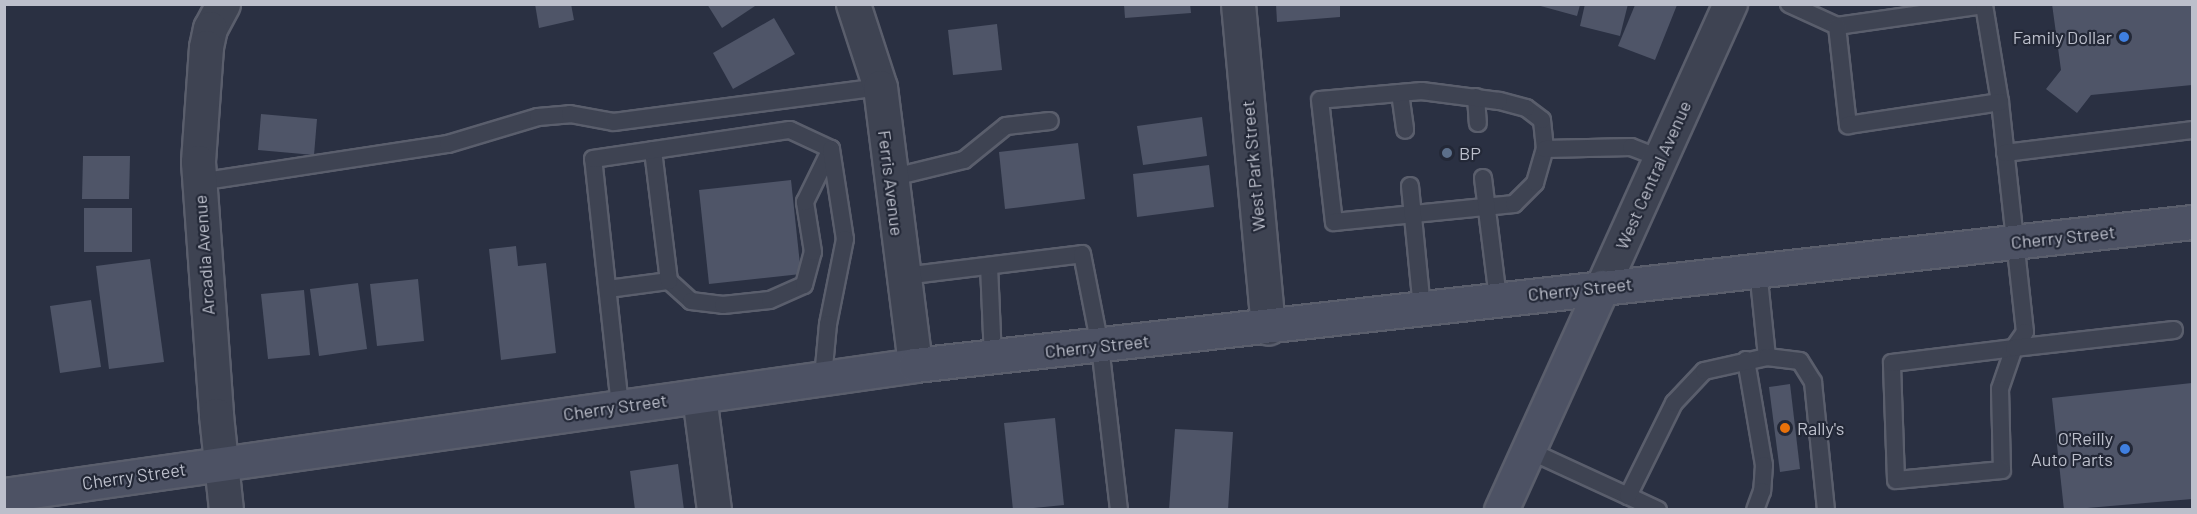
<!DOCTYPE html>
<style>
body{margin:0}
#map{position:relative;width:2197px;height:514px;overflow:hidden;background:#2a3042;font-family:Barlow,sans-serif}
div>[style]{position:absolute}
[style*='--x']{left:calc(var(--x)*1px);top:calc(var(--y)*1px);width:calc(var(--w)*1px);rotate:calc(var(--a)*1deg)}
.building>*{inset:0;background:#4f5568}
.roads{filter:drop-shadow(2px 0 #5a5e6c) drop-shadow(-2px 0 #5a5e6c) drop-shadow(0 2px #5a5e6c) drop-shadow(0 -2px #5a5e6c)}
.service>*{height:16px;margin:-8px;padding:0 8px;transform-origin:8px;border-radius:8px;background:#3e4352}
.minor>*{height:33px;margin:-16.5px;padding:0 16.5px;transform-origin:16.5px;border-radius:16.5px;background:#3e4352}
.tertiary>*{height:33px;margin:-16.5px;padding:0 16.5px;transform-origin:16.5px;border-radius:16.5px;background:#3e4352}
.secondary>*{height:33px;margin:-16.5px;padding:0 16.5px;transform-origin:16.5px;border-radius:16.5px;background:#4d5264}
.dots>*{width:16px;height:16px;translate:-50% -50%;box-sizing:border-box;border:3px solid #232837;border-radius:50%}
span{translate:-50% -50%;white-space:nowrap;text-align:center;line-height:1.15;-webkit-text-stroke:4.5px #232837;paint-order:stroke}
.poi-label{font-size:18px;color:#bcbfcb}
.right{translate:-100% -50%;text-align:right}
.left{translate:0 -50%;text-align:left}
.street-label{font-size:18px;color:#bcbfcb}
.frame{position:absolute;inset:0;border:6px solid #bcbfcb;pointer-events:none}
</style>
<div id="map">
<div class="building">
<div style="clip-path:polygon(535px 4px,571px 4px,574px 20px,539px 28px)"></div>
<div style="clip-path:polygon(707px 4px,758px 4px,722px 28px)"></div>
<div style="clip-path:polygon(1124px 4px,1190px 4px,1191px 13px,1125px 18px)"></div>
<div style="clip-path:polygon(1276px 4px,1340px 4px,1340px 17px,1277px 22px)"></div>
<div style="clip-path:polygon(1585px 4px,1628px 4px,1620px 36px,1580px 26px)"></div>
<div style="clip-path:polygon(2052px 4px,2192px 4px,2192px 85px,2091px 95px,2077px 113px,2046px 89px,2061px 70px)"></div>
<div style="clip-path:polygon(1537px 5px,1580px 5px,1577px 16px)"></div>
<div style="clip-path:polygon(1635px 5px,1677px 5px,1655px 60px,1618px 46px)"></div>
<div style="clip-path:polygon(774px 18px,795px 54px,733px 89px,713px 53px)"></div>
<div style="clip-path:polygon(997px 24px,1002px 70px,953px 75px,948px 30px)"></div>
<div style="clip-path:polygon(261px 114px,317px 119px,314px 155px,258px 150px)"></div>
<div style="clip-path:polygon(1202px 117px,1207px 156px,1143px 165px,1137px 126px)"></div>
<div style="clip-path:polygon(1078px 143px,1085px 199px,1005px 209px,999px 152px)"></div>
<div style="clip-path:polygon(83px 156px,130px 156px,129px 199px,82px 199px)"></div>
<div style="clip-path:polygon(1209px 165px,1214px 207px,1137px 217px,1133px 174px)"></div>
<div style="clip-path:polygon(791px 180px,801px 274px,709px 284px,699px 190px)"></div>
<div style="clip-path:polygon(84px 208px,132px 208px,132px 252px,84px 252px)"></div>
<div style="clip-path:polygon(516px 246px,518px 266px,546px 263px,556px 353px,501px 360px,489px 249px)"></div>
<div style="clip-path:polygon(150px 259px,164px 362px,109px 369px,96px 266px)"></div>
<div style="clip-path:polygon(418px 279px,424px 341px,377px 346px,370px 284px)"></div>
<div style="clip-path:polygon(358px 283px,367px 349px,319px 356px,310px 289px)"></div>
<div style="clip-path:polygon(304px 290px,310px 355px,268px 359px,261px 294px)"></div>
<div style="clip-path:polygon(91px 300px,101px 367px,60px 373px,50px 306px)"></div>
<div style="clip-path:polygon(2192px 383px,2192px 499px,2064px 510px,2052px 398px)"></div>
<div style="clip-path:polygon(1790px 384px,1800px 469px,1780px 472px,1769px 387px)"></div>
<div style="clip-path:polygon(1055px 418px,1064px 505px,1013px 510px,1004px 423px)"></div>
<div style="clip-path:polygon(1175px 429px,1233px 432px,1228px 510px,1169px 510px)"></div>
<div style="clip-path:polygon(678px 464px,684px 510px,635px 510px,630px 471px)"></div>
</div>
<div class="roads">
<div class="service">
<div style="--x:1789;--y:4;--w:53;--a:24.6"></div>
<div style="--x:1837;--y:26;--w:148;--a:-8.1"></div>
<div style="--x:1984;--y:5;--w:98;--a:80.6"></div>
<div style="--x:2000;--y:102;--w:231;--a:83.8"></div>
<div style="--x:2025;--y:332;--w:19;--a:125"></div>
<div style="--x:2014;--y:348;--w:43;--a:108.9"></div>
<div style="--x:2000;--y:389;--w:81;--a:88.6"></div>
<div style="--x:2002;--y:470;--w:106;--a:174.6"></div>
<div style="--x:1896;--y:480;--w:117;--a:-92"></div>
<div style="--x:1892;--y:363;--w:123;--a:-7"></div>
<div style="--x:2014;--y:348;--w:161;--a:-6.4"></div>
<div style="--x:1837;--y:26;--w:100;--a:83.7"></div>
<div style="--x:1848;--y:125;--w:154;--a:-8.6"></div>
<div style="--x:1400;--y:93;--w:37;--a:82"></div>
<div style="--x:1476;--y:97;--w:26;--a:86"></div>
<div style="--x:1545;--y:149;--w:29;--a:-96"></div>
<div style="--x:1542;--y:120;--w:20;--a:-143"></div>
<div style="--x:1526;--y:108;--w:28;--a:-165"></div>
<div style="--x:1499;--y:101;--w:78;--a:-172.6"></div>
<div style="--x:1422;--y:91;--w:102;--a:175"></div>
<div style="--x:1320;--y:100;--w:123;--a:83.5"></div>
<div style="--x:1334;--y:222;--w:181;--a:-5.7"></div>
<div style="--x:1514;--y:204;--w:30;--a:-45"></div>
<div style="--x:1535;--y:183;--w:35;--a:-74"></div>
<div style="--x:1545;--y:149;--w:86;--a:-1.3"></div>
<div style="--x:1631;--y:147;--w:31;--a:21"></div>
<div style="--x:2005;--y:153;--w:188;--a:-7"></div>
<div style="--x:890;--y:178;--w:76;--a:-13.7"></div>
<div style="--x:964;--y:160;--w:54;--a:-39"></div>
<div style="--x:1006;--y:126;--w:44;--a:-6.5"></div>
<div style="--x:1483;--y:178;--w:121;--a:82.9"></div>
<div style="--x:199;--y:182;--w:252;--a:-8.7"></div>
<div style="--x:448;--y:144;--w:94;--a:-16.7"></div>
<div style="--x:538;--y:117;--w:32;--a:-5"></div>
<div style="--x:570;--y:114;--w:45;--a:10.3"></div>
<div style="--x:614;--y:122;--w:268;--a:-7.5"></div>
<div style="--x:1410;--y:186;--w:124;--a:84.4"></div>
<div style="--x:989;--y:266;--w:91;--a:87.5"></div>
<div style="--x:1758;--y:270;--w:87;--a:84.1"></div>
<div style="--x:904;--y:276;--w:179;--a:-7"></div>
<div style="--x:1082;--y:254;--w:94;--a:78.9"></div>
<div style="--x:1100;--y:346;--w:165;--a:83.4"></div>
<div style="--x:669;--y:281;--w:30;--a:42"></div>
<div style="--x:691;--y:301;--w:32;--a:7"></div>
<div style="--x:723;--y:305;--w:47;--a:-6.1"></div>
<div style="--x:770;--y:300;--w:37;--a:-24"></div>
<div style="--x:804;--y:285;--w:34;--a:-75"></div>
<div style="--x:813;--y:252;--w:51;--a:-99.1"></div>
<div style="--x:805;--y:202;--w:59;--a:-63.9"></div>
<div style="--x:608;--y:289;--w:62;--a:-7.5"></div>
<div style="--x:669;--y:281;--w:132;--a:-97"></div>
<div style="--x:1746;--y:360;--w:107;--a:80.3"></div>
<div style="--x:1764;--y:465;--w:26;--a:94"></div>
<div style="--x:1762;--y:491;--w:20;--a:110"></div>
<div style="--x:620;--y:406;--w:248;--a:-96.2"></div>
<div style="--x:593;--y:159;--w:199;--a:-8.4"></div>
<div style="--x:790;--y:130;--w:45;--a:24.9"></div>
<div style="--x:831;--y:149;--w:91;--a:81.2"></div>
<div style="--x:845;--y:239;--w:87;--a:101.3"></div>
<div style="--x:828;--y:324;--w:54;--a:95.3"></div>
<div style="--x:1528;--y:450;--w:110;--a:24.7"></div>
<div style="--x:1658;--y:510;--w:33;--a:-155"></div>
<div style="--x:1628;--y:496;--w:104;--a:-63.7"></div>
<div style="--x:1674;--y:403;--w:44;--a:-46.8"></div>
<div style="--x:1704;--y:371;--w:65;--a:-12.5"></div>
<div style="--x:1767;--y:357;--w:33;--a:7"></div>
<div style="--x:1800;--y:361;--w:25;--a:58"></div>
<div style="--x:1813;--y:382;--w:129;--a:84.2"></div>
</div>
<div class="minor">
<div style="--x:223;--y:4;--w:27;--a:118"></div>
<div style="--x:210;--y:28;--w:19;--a:102"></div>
<div style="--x:206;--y:47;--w:115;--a:94"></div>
<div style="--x:198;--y:162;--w:254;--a:85.9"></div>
<div style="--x:216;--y:415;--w:96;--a:84"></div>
<div style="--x:853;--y:4;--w:87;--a:72"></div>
<div style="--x:880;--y:87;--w:280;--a:82.8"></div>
<div style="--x:1238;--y:4;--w:325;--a:84.7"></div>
<div style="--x:699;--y:396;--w:115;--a:82.5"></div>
</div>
<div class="tertiary">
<div style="--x:1602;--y:287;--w:311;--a:-65.7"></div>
</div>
<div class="secondary">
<div style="--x:4;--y:495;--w:920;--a:-8.12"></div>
<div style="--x:915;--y:365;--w:1285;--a:-6.39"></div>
<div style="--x:1501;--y:510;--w:245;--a:-65.6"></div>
</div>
</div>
<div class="dots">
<div style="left:2124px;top:37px;background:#3f7fe0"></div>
<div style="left:1447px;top:153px;background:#5c6f8a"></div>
<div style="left:1785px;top:428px;background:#e8710a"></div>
<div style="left:2125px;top:449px;background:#3f7fe0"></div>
</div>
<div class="poi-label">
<span class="right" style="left:2112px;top:37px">Family Dollar</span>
<span class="left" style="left:1459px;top:153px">BP</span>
<span class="left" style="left:1797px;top:428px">Rally's</span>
<span class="right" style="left:2113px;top:449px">O'Reilly<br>Auto Parts</span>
</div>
<div class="street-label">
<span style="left:1253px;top:166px;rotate:-95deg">West Park Street</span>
<span style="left:1653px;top:175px;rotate:-66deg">West Central Avenue</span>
<span style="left:891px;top:183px;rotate:83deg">Ferris Avenue</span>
<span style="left:2063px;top:237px;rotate:-6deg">Cherry Street</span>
<span style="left:204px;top:255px;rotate:-94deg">Arcadia Avenue</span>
<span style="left:1580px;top:289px;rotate:-6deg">Cherry Street</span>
<span style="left:1097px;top:346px;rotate:-6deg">Cherry Street</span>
<span style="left:615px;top:407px;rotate:-8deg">Cherry Street</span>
<span style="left:134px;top:476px;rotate:-8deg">Cherry Street</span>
</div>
<div class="frame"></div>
</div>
